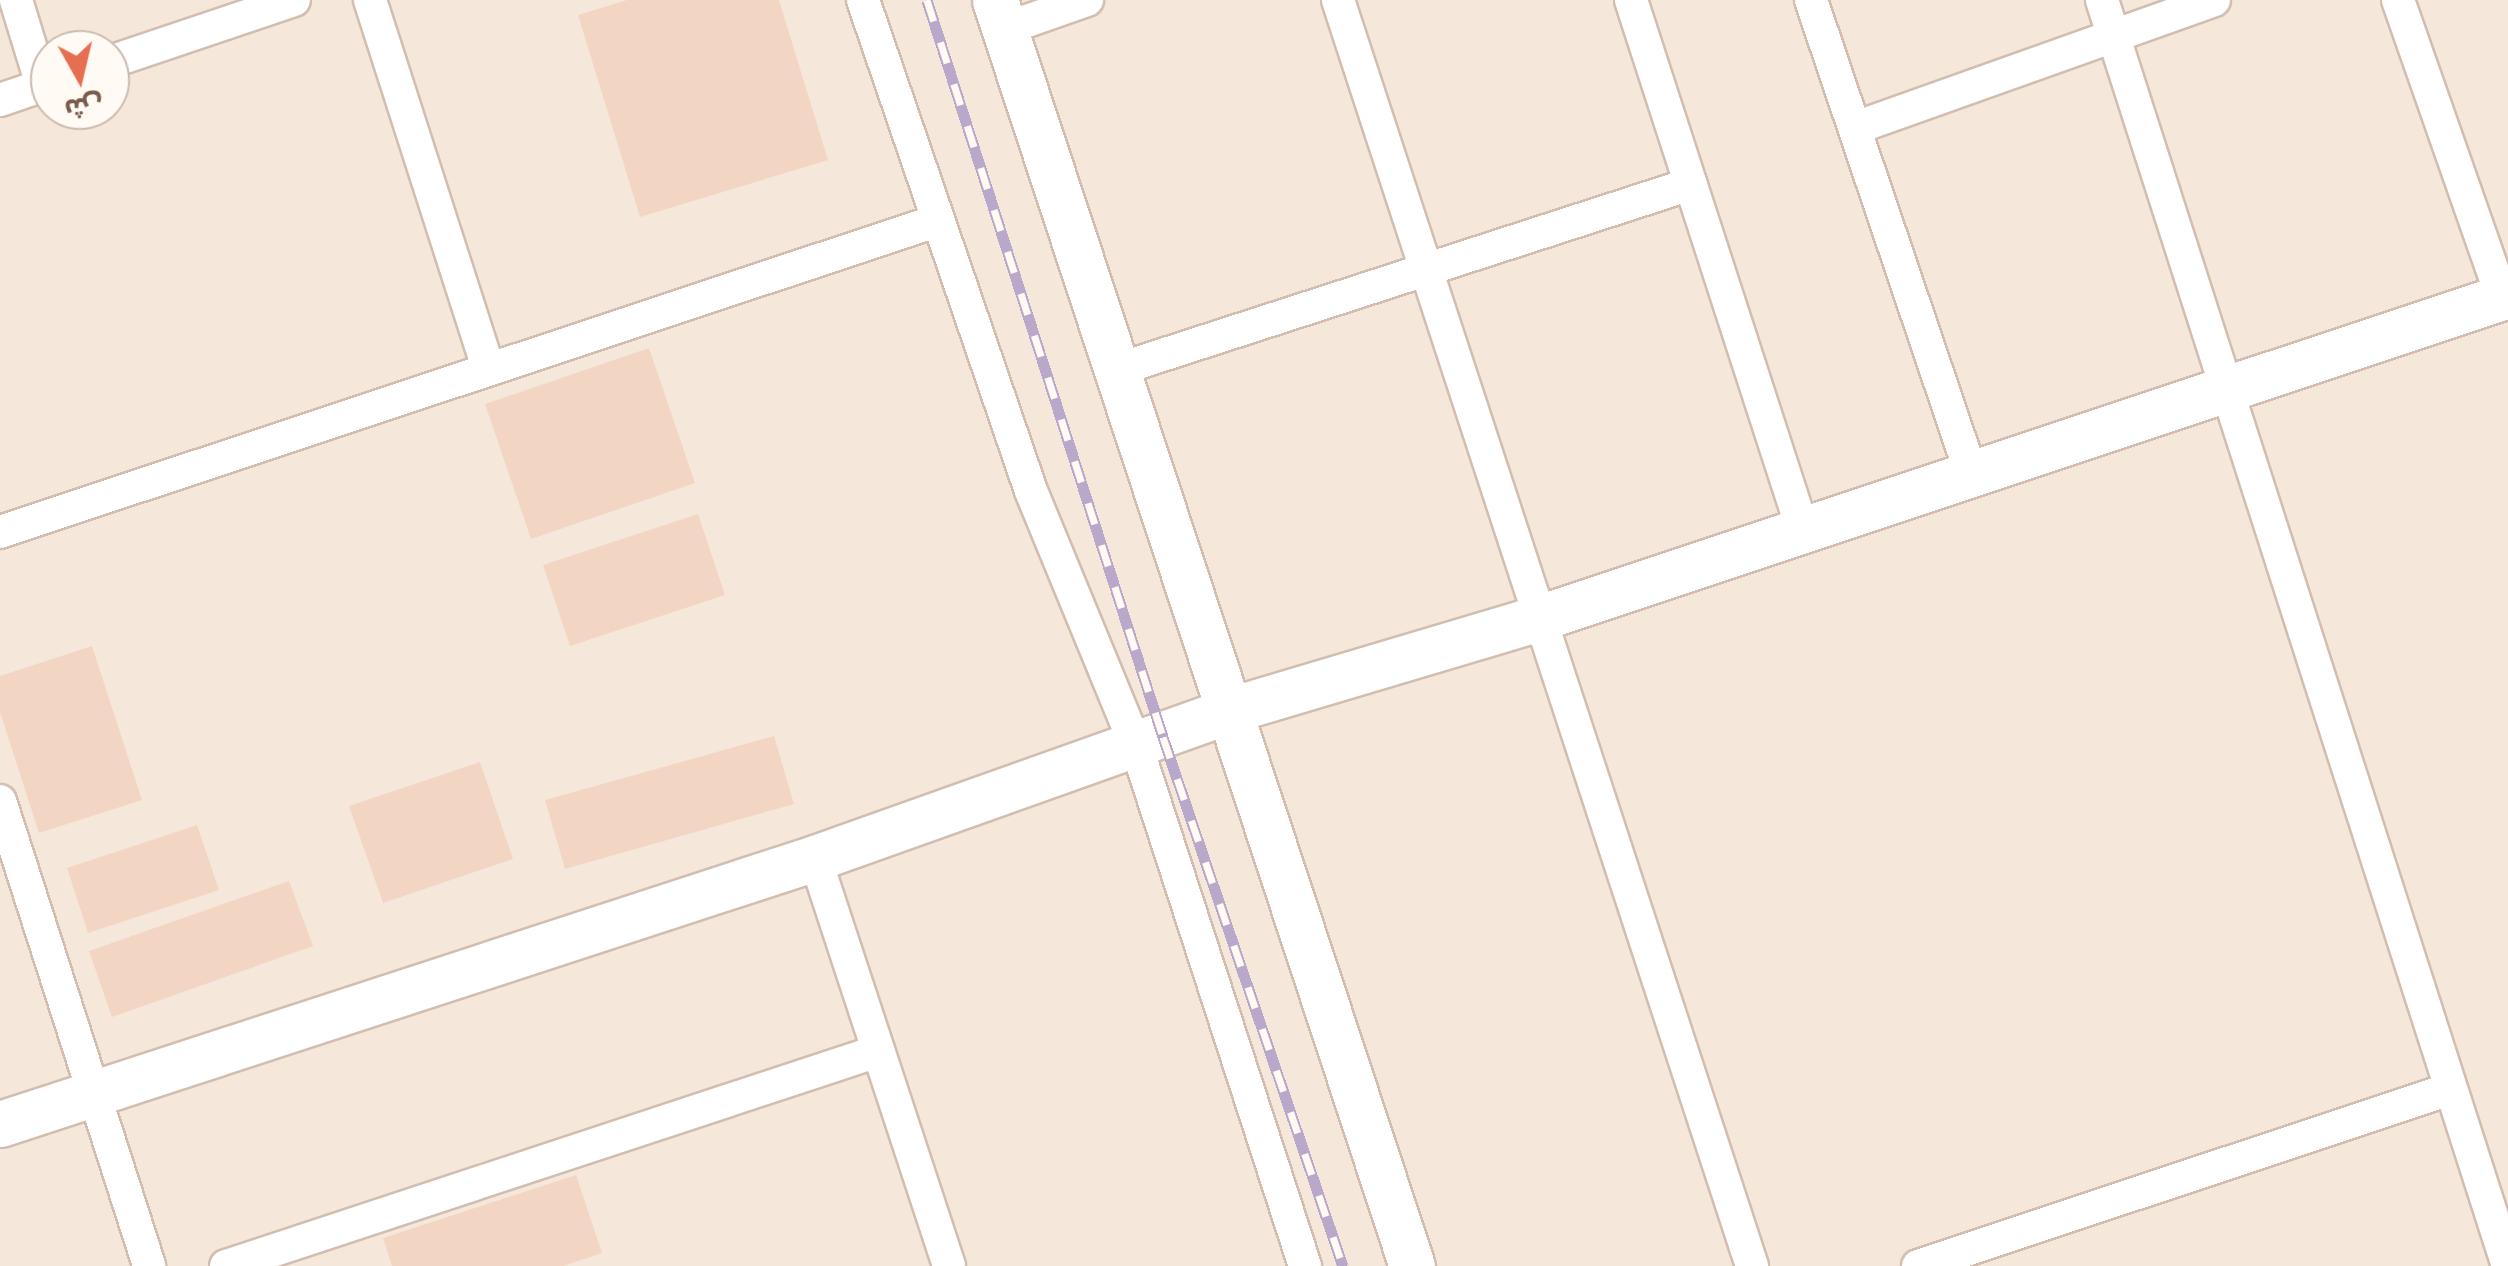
<!DOCTYPE html>
<meta charset="utf-8">
<style>
body{margin:0}
#map{position:relative;width:2508px;height:1266px;overflow:hidden;background:#fdf6ec;font-family:Montserrat,"Noto Sans Arabic",sans-serif}
div>[style]{position:absolute}
[style*='--x']{left:calc(var(--x)*1px);top:calc(var(--y)*1px);width:calc(var(--w)*1px);rotate:calc(var(--a)*1deg)}
.residential>*{inset:0;background:#f5e8da}
.building>*{inset:0;background:#f3d5c3}
.roads{filter:drop-shadow(2px 0 #d1beb0) drop-shadow(-2px 0 #d1beb0) drop-shadow(0 2px #d1beb0) drop-shadow(0 -2px #d1beb0)}
.street>*{height:32px;margin:-16px;padding:0 16px;transform-origin:16px;border-radius:16px;background:#fff}
.secondary>*{height:45px;margin:-22.5px;padding:0 22.5px;transform-origin:22.5px;border-radius:22.5px;background:#fff}
.rail>*{height:11px;margin-top:-5.5px;transform-origin:0;background:repeating-linear-gradient(90deg,#fffaf3 0 22px,#b9a8c9 0 44px);box-sizing:border-box;border-block:2px solid #b9a8c9}
span{translate:-50% -50%;white-space:nowrap;text-align:center;line-height:1.15;-webkit-text-stroke:10px #fffaf3;paint-order:stroke}
.north{position:absolute;left:30px;top:30px;width:100px;height:100px;box-sizing:border-box;background:#fffaf3;border:2px solid #cabbb1;border-radius:50%;rotate:172deg;font-size:28px;font-weight:700;line-height:40px;text-align:center;color:#7a5c4d}
.north::after{content:'';display:block;margin:auto;width:35px;height:45px;background:#e76f51;clip-path:polygon(50% 0,100% 100%,50% 72%,0 100%)}
</style>
<div id="map">
<div class="residential">
<div style="clip-path:polygon(evenodd,0 0,2508px 0,2508px 1266px,0 1266px,0 0,50px 50px,110px 50px,110px 110px,50px 110px,50px 50px)"></div>
</div>
<div class="building">
<div style="clip-path:polygon(627px 0,779px 0,828px 160px,640px 217px,578px 15px)"></div>
<div style="clip-path:polygon(649px 348px,695px 483px,531px 539px,485px 404px)"></div>
<div style="clip-path:polygon(698px 514px,725px 595px,570px 646px,543px 565px)"></div>
<div style="clip-path:polygon(92px 646px,142px 800px,39px 833px,0 712px,0 676px)"></div>
<div style="clip-path:polygon(774px 736px,794px 804px,565px 869px,545px 800px)"></div>
<div style="clip-path:polygon(480px 762px,513px 859px,383px 903px,349px 806px)"></div>
<div style="clip-path:polygon(197px 825px,219px 890px,88px 933px,67px 868px)"></div>
<div style="clip-path:polygon(289px 881px,313px 946px,112px 1017px,89px 951px)"></div>
<div style="clip-path:polygon(576px 1175px,602px 1253px,563px 1266px,392px 1266px,383px 1238px)"></div>
</div>
<div class="roads">
<div class="street">
<div style="--x:16;--y:0;--w:89;--a:73"></div>
<div style="--x:370;--y:0;--w:386;--a:72.2"></div>
<div style="--x:863;--y:0;--w:519;--a:71.11"></div>
<div style="--x:1031;--y:491;--w:278;--a:67.6"></div>
<div style="--x:1137;--y:748;--w:545;--a:72.03"></div>
<div style="--x:1338;--y:0;--w:1332;--a:71.89"></div>
<div style="--x:1631;--y:0;--w:558;--a:72.05"></div>
<div style="--x:1811;--y:0;--w:502;--a:71.31"></div>
<div style="--x:2102;--y:0;--w:1330;--a:72.22"></div>
<div style="--x:2398;--y:0;--w:315;--a:70.7"></div>
<div style="--x:1004;--y:29;--w:88;--a:-19.3"></div>
<div style="--x:110;--y:62;--w:194;--a:-18.6"></div>
<div style="--x:0;--y:100;--w:53;--a:-18.8"></div>
<div style="--x:1855;--y:128;--w:381;--a:-19.6"></div>
<div style="--x:1116;--y:370;--w:604;--a:-17.93"></div>
<div style="--x:0;--y:532;--w:983;--a:-18.38"></div>
<div style="--x:0;--y:801;--w:488;--a:72.2"></div>
<div style="--x:815;--y:858;--w:429;--a:71.8"></div>
<div style="--x:226;--y:1266;--w:687;--a:-18.25"></div>
<div style="--x:1918;--y:1266;--w:558;--a:-18.4"></div>
</div>
<div class="secondary">
<div style="--x:995;--y:0;--w:1333;--a:71.77"></div>
<div style="--x:0;--y:1124;--w:857;--a:-18.08"></div>
<div style="--x:815;--y:858;--w:437;--a:-19.6"></div>
<div style="--x:1227;--y:711;--w:329;--a:-16.6"></div>
<div style="--x:1542;--y:617;--w:1018;--a:-18.43"></div>
</div>
</div>
<div class="rail">
<div style="--x:927;--y:0;--w:774;--a:72.24"></div>
<div style="--x:1163;--y:737;--w:559;--a:71.21"></div>
</div>
<div class="north">ش</div>
</div>
